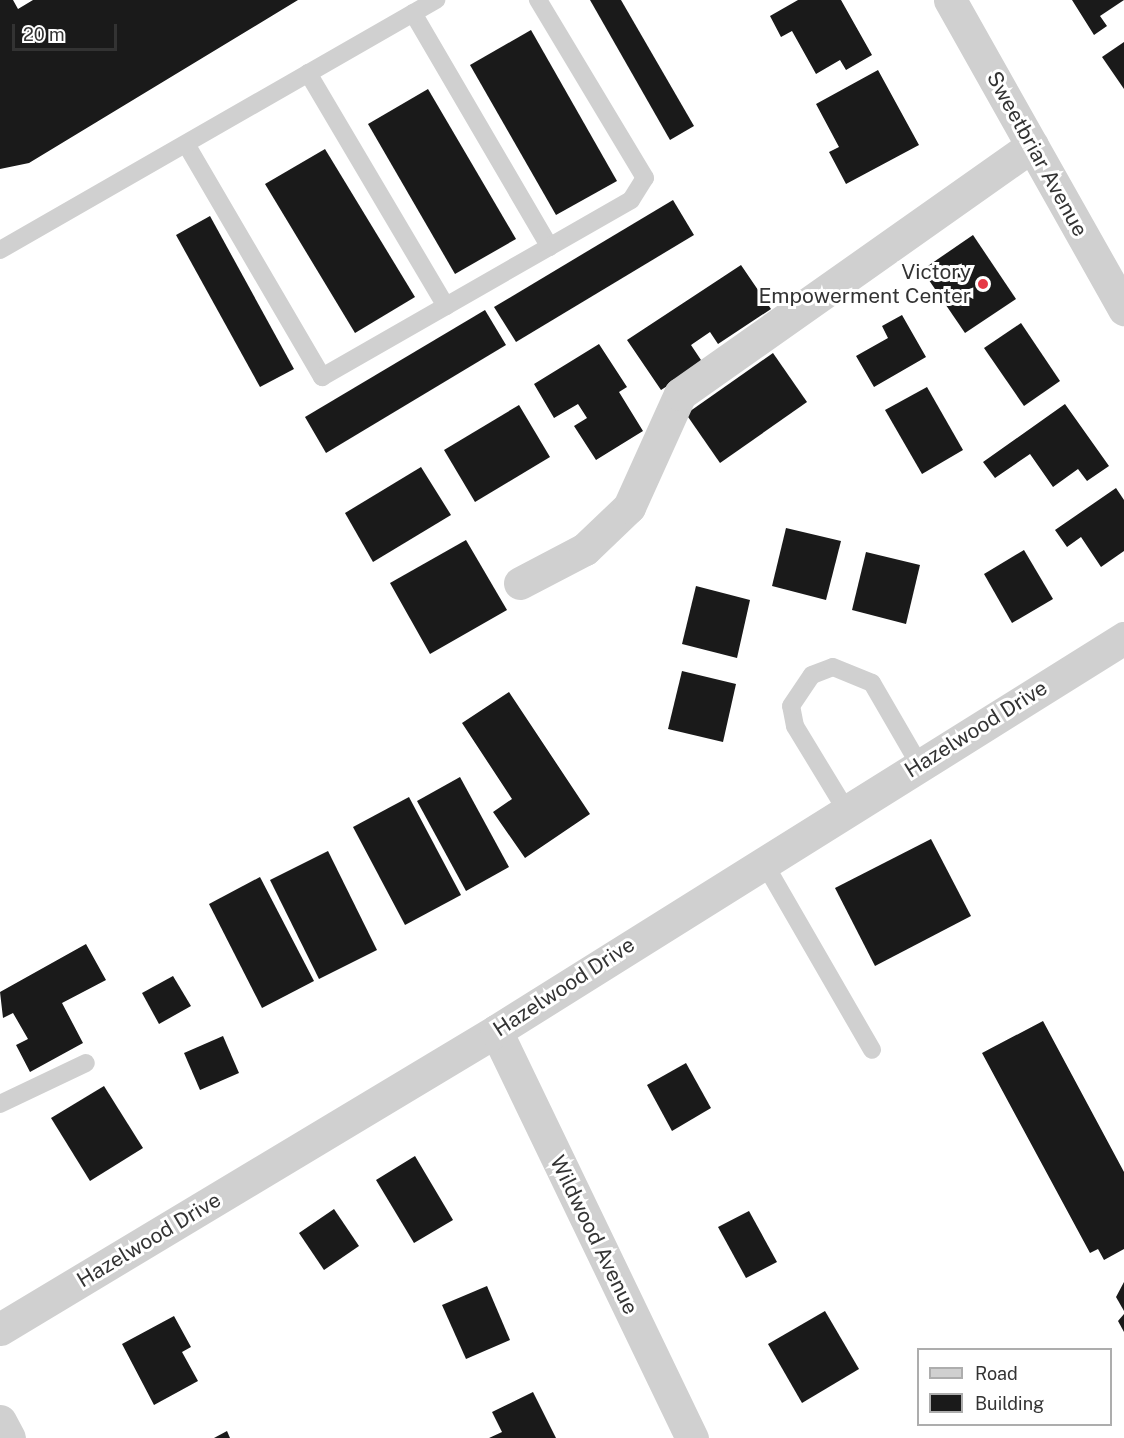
<!DOCTYPE html>
<style>
body{margin:0}
#map{position:relative;width:1124px;height:1438px;overflow:hidden;background:#fff;font-family:"Public Sans",sans-serif}
div>[style]{position:absolute}
[style*='--x']{left:calc(var(--x)*1px);top:calc(var(--y)*1px);width:calc(var(--w)*1px);rotate:calc(var(--a)*1deg)}
.building>*{inset:0;background:#1a1a1a}
.lane>*{height:18px;margin:-9px;padding:0 9px;transform-origin:9px;border-radius:9px;background:#d0d0d0}
.street>*{height:33px;margin:-16.5px;padding:0 16.5px;transform-origin:16.5px;border-radius:16.5px;background:#d0d0d0}
.dots>*{width:16px;height:16px;translate:-50% -50%;box-sizing:border-box;border:3px solid #fff;border-radius:50%}
span{translate:-50% -50%;white-space:nowrap;text-align:center;line-height:1.15;-webkit-text-stroke:6px #fff;paint-order:stroke}
.street-label{font-size:21px;color:#333}
.poi-label{font-size:21px;color:#333}
.right{translate:-100% -50%;text-align:right}
.legend{position:absolute;left:917px;top:1348px;width:195px;height:78px;box-sizing:border-box;background:#fff;border:2px solid #adadad;margin:0;padding:8px 10px;list-style:none;font-size:18px;color:#333}
.legend li{display:flex;align-items:center;gap:12px;height:30px}
.legend b{width:30px;border:2px solid #adadad}
.scale{position:absolute;left:12px;top:24px;width:105px;height:27px;box-sizing:border-box;border:3px solid #333;border-top:0;padding-left:8px;font-size:18px;line-height:21px;white-space:nowrap;color:#333;-webkit-text-stroke:4px #fff;paint-order:stroke}
</style>
<div id="map">
<div class="building">
<div style="clip-path:polygon(0 0,13px 0,18px 9px,33px 0,298px 0,29px 163px,0 169px)"></div>
<div style="clip-path:polygon(590px 0,621px 0,694px 126px,670px 140px)"></div>
<div style="clip-path:polygon(798px 0,841px 0,872px 55px,846px 70px,840px 60px,816px 74px,792px 31px,781px 37px,770px 16px)"></div>
<div style="clip-path:polygon(1072px 0,1124px 0,1100px 16px,1107px 26px,1094px 35px)"></div>
<div style="clip-path:polygon(531px 30px,617px 181px,556px 215px,470px 65px)"></div>
<div style="clip-path:polygon(1124px 42px,1124px 89px,1102px 57px)"></div>
<div style="clip-path:polygon(878px 70px,919px 145px,846px 184px,829px 152px,839px 147px,816px 104px)"></div>
<div style="clip-path:polygon(428px 89px,516px 239px,455px 274px,368px 124px)"></div>
<div style="clip-path:polygon(325px 149px,415px 297px,355px 333px,265px 184px)"></div>
<div style="clip-path:polygon(673px 200px,694px 235px,516px 342px,494px 307px)"></div>
<div style="clip-path:polygon(210px 216px,294px 369px,260px 387px,176px 235px)"></div>
<div style="clip-path:polygon(973px 235px,1016px 299px,965px 333px,922px 270px)"></div>
<div style="clip-path:polygon(741px 265px,771px 309px,718px 344px,710px 332px,691px 345px,703px 363px,661px 390px,627px 340px)"></div>
<div style="clip-path:polygon(485px 310px,506px 345px,326px 453px,305px 417px)"></div>
<div style="clip-path:polygon(902px 315px,926px 357px,874px 387px,856px 356px,888px 338px,882px 326px)"></div>
<div style="clip-path:polygon(1021px 323px,1060px 381px,1024px 406px,984px 348px)"></div>
<div style="clip-path:polygon(599px 344px,627px 387px,619px 392px,643px 431px,596px 460px,574px 426px,587px 418px,578px 404px,554px 418px,534px 384px)"></div>
<div style="clip-path:polygon(773px 353px,807px 402px,720px 463px,686px 414px)"></div>
<div style="clip-path:polygon(927px 387px,963px 450px,922px 474px,885px 410px)"></div>
<div style="clip-path:polygon(1065px 404px,1109px 466px,1087px 481px,1078px 469px,1053px 487px,1030px 454px,995px 478px,983px 462px)"></div>
<div style="clip-path:polygon(519px 405px,550px 457px,475px 502px,444px 450px)"></div>
<div style="clip-path:polygon(421px 467px,451px 515px,373px 562px,345px 513px)"></div>
<div style="clip-path:polygon(1116px 488px,1124px 500px,1124px 551px,1101px 567px,1081px 537px,1067px 547px,1055px 530px)"></div>
<div style="clip-path:polygon(786px 528px,841px 541px,826px 600px,772px 586px)"></div>
<div style="clip-path:polygon(466px 540px,507px 610px,430px 654px,390px 583px)"></div>
<div style="clip-path:polygon(1024px 550px,1053px 599px,1012px 623px,984px 574px)"></div>
<div style="clip-path:polygon(866px 552px,920px 565px,906px 624px,852px 610px)"></div>
<div style="clip-path:polygon(696px 586px,750px 600px,737px 658px,682px 644px)"></div>
<div style="clip-path:polygon(682px 671px,736px 684px,723px 742px,668px 729px)"></div>
<div style="clip-path:polygon(509px 692px,590px 814px,525px 858px,493px 812px,512px 799px,462px 723px)"></div>
<div style="clip-path:polygon(460px 777px,509px 867px,466px 891px,417px 801px)"></div>
<div style="clip-path:polygon(409px 797px,461px 895px,405px 925px,353px 827px)"></div>
<div style="clip-path:polygon(931px 839px,971px 916px,875px 966px,835px 888px)"></div>
<div style="clip-path:polygon(328px 851px,377px 950px,319px 979px,270px 880px)"></div>
<div style="clip-path:polygon(260px 877px,314px 981px,262px 1008px,209px 904px)"></div>
<div style="clip-path:polygon(86px 944px,106px 980px,62px 1003px,83px 1043px,30px 1072px,16px 1045px,28px 1039px,13px 1013px,3px 1018px,0 992px)"></div>
<div style="clip-path:polygon(173px 976px,191px 1006px,159px 1024px,142px 993px)"></div>
<div style="clip-path:polygon(1043px 1021px,1124px 1172px,1124px 1249px,1104px 1260px,1098px 1249px,1090px 1253px,982px 1053px)"></div>
<div style="clip-path:polygon(223px 1036px,239px 1073px,200px 1090px,184px 1053px)"></div>
<div style="clip-path:polygon(686px 1063px,711px 1108px,672px 1131px,647px 1085px)"></div>
<div style="clip-path:polygon(104px 1086px,143px 1148px,90px 1181px,51px 1118px)"></div>
<div style="clip-path:polygon(415px 1156px,453px 1220px,414px 1243px,376px 1180px)"></div>
<div style="clip-path:polygon(334px 1209px,359px 1246px,324px 1270px,299px 1233px)"></div>
<div style="clip-path:polygon(749px 1211px,777px 1262px,746px 1278px,718px 1227px)"></div>
<div style="clip-path:polygon(1124px 1282px,1124px 1311px,1116px 1297px)"></div>
<div style="clip-path:polygon(487px 1286px,510px 1340px,466px 1359px,442px 1305px)"></div>
<div style="clip-path:polygon(825px 1311px,859px 1369px,802px 1403px,768px 1344px)"></div>
<div style="clip-path:polygon(1124px 1314px,1124px 1332px,1118px 1321px)"></div>
<div style="clip-path:polygon(174px 1316px,191px 1347px,182px 1352px,198px 1381px,154px 1405px,122px 1344px)"></div>
<div style="clip-path:polygon(533px 1392px,556px 1438px,489px 1438px,502px 1432px,492px 1412px)"></div>
<div style="clip-path:polygon(227px 1431px,230px 1438px,214px 1438px)"></div>
</div>
<div class="lane">
<div style="--x:413;--y:13;--w:271;--a:59.7"></div>
<div style="--x:308;--y:73;--w:271;--a:59.4"></div>
<div style="--x:186;--y:144;--w:270;--a:59.7"></div>
<div style="--x:322;--y:377;--w:356;--a:-29.8"></div>
<div style="--x:631;--y:200;--w:26;--a:-58"></div>
<div style="--x:645;--y:178;--w:208;--a:-121"></div>
<div style="--x:0;--y:250;--w:503;--a:-29.83"></div>
<div style="--x:846;--y:810;--w:98;--a:-121.3"></div>
<div style="--x:795;--y:726;--w:20;--a:-101"></div>
<div style="--x:791;--y:706;--w:37;--a:-56"></div>
<div style="--x:812;--y:675;--w:22;--a:-21"></div>
<div style="--x:833;--y:667;--w:42;--a:22.3"></div>
<div style="--x:872;--y:683;--w:94;--a:59.9"></div>
<div style="--x:763;--y:861;--w:218;--a:60"></div>
<div style="--x:0;--y:1104;--w:95;--a:-25.5"></div>
</div>
<div class="street">
<div style="--x:950;--y:0;--w:355;--a:60.6"></div>
<div style="--x:520;--y:583;--w:73;--a:-27.6"></div>
<div style="--x:585;--y:549;--w:61;--a:-43.7"></div>
<div style="--x:629;--y:507;--w:124;--a:-65.7"></div>
<div style="--x:680;--y:394;--w:431;--a:-35.2"></div>
<div style="--x:496;--y:1031;--w:452;--a:64.3"></div>
<div style="--x:0;--y:1329;--w:579;--a:-31"></div>
<div style="--x:496;--y:1031;--w:741;--a:-32.04"></div>
<div style="--x:0;--y:1421;--w:19;--a:62"></div>
</div>
<div class="dots">
<div style="left:983px;top:284px;background:#e63946"></div>
</div>
<div class="street-label">
<span style="left:1037px;top:154px;rotate:61deg">Sweetbriar Avenue</span>
<span style="left:976px;top:729px;rotate:-32deg">Hazelwood Drive</span>
<span style="left:564px;top:987px;rotate:-33deg">Hazelwood Drive</span>
<span style="left:594px;top:1235px;rotate:64deg">Wildwood Avenue</span>
<span style="left:149px;top:1240px;rotate:-31deg">Hazelwood Drive</span>
</div>
<div class="poi-label">
<span class="right" style="left:971px;top:284px">Victory<br>Empowerment Center</span>
</div>
<ul class="legend">
<li><b style="height:8px;background:#d0d0d0"></b>Road</li>
<li><b style="height:16px;background:#1a1a1a"></b>Building</li>
</ul>
<div class="scale">20 m</div>
</div>
